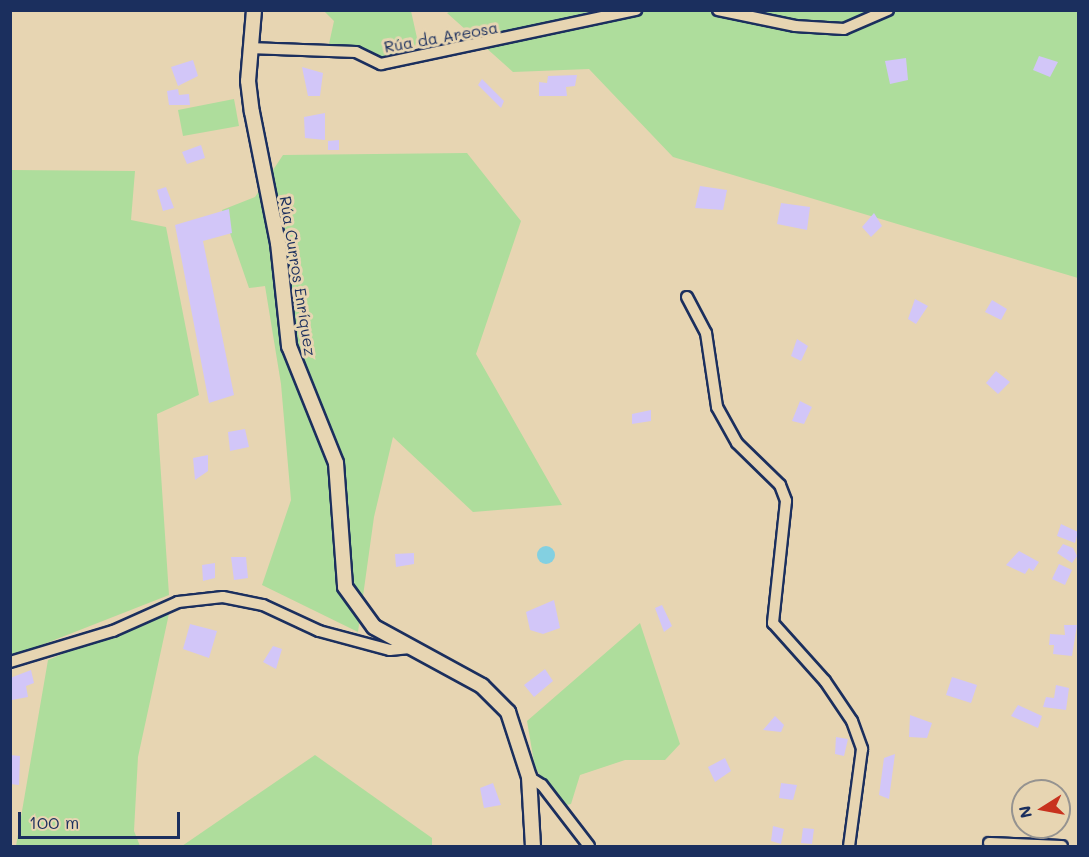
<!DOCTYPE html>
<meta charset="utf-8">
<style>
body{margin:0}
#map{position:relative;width:1089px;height:857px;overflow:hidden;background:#e7d5b2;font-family:Mali,sans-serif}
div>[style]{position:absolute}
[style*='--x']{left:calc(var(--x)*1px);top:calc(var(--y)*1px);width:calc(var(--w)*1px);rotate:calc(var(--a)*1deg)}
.green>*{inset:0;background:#aedd9c}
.water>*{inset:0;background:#83d0e1}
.round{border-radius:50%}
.building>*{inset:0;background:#d2c6f8}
.roads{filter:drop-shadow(2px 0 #1b2f5e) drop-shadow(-2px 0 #1b2f5e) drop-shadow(0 2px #1b2f5e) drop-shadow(0 -2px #1b2f5e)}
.minor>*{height:10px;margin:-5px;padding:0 5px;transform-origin:5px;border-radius:5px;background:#e7d5b2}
.tertiary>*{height:14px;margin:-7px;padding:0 7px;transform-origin:7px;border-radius:7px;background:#e7d5b2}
span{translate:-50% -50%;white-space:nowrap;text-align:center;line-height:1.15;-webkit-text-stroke:6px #e7d5b2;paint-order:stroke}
.street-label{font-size:16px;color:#1b2f5e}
.frame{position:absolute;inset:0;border:12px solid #1b2f5e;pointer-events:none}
.north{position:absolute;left:1011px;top:779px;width:60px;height:60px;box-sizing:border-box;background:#e7d5b2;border:2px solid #959390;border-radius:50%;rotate:259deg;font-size:16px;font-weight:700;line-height:24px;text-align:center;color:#1b2f5e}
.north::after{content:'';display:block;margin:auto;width:21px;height:27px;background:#c8321e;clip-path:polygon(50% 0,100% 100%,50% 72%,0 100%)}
.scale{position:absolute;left:18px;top:812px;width:162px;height:27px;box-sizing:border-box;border:3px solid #1b2f5e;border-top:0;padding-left:8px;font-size:18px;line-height:21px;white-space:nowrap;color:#1b2f5e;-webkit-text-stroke:4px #e7d5b2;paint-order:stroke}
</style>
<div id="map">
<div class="green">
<div style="clip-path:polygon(453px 10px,1078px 11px,1078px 278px,673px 157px,589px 69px,513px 72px,447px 13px)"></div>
<div style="clip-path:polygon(324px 11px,411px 11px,417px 38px,413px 55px,383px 59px,329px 44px,334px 21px)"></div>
<div style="clip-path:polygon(234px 99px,239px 126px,183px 136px,178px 110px)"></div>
<div style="clip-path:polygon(467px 153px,521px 221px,476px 354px,562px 505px,473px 512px,393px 437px,374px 517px,358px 632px,262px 585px,291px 500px,281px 384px,265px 286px,249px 288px,222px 210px,255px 197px,283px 155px)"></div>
<div style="clip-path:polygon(11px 170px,135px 171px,131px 220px,166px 227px,199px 395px,157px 414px,169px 595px,11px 657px)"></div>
<div style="clip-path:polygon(170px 609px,138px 757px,134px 831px,140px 846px,16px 846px,48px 660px)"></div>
<div style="clip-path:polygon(640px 623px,680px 744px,665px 760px,625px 760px,580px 775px,571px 804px,562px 806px,535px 768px,527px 721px)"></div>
<div style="clip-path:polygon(315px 755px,432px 838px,432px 846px,182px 846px)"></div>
</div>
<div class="water">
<div class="round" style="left:537px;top:546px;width:18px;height:18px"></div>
</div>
<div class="building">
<div style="clip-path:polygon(1039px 56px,1058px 62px,1050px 77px,1033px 70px)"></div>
<div style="clip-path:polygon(906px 58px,908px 80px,890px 84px,885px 61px)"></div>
<div style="clip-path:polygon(193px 60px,198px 76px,178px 86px,171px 67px)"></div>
<div style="clip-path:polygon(302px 67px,323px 73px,320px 96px,308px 96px)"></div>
<div style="clip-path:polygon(577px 75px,575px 86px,566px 87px,567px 96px,539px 96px,539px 82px,547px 83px,548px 76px)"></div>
<div style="clip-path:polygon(482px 79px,504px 101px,501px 108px,478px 85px)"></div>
<div style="clip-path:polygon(178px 89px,179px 95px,189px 94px,190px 105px,169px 105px,167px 91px)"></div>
<div style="clip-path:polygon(325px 113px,325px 140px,305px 138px,304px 117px)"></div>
<div style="clip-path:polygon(339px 140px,339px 150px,328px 150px,328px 141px)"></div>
<div style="clip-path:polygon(201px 145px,205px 158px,187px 164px,182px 152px)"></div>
<div style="clip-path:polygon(700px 186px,727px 190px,723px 210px,695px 208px)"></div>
<div style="clip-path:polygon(166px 187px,174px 208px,163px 211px,157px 190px)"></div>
<div style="clip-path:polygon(781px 203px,810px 207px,807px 230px,777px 224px)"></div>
<div style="clip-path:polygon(229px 209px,232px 233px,203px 241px,234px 395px,209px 403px,175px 225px)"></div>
<div style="clip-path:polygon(874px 213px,882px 226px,871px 237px,862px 227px)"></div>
<div style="clip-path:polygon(915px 299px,928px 306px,916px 324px,908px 319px)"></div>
<div style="clip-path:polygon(992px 300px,1007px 309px,1001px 320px,985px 312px)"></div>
<div style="clip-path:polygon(797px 339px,808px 346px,801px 361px,791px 356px)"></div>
<div style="clip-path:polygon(996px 371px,1010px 382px,998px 394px,986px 383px)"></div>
<div style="clip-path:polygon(800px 401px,812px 407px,804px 424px,792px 421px)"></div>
<div style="clip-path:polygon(651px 410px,651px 421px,632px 424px,632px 414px)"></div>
<div style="clip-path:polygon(245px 429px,249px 447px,230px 451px,228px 432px)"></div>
<div style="clip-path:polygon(208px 455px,208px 471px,195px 480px,193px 458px)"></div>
<div style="clip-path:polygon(1061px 524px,1078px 532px,1075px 543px,1057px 536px)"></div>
<div style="clip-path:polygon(1063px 544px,1073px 548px,1077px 556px,1072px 563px,1057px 553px)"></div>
<div style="clip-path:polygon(1019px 551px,1039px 562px,1033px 571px,1029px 568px,1025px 574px,1006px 565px)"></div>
<div style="clip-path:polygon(414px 553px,414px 564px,396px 567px,395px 554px)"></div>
<div style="clip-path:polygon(231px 557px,246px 557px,248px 578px,234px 580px)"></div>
<div style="clip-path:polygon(215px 563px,215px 578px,203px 581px,202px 565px)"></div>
<div style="clip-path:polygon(1059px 564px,1072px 570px,1065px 585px,1052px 579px)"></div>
<div style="clip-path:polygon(554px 600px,560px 628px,543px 634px,530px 630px,526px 612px)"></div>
<div style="clip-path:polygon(662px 605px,672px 626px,664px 632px,655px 608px)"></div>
<div style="clip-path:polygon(190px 624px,217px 631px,209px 658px,183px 649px)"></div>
<div style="clip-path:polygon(1064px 625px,1077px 625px,1072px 656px,1053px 654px,1054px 645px,1049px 645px,1050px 634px,1065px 635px)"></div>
<div style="clip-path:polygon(273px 646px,282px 649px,276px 669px,263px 662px)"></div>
<div style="clip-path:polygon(545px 669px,553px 681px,534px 697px,524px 685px)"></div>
<div style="clip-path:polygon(31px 670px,34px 683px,26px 686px,28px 697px,12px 700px,10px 678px)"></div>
<div style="clip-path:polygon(952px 677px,977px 685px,971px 703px,946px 695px)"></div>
<div style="clip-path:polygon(1056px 685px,1069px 688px,1066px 710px,1043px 707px,1046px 697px,1054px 698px)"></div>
<div style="clip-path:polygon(1018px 705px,1042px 716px,1038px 728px,1011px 716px)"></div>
<div style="clip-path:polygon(910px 715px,932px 723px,927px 738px,909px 737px)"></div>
<div style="clip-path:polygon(775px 716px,784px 725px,781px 732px,763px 730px)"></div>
<div style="clip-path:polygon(836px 737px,848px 739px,844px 756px,835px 754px)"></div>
<div style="clip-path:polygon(895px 754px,889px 799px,879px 795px,884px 758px)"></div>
<div style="clip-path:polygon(10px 755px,20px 756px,19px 785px,10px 784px)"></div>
<div style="clip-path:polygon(725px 758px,731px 771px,715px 782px,708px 767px)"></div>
<div style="clip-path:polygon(493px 783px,501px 805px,484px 808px,480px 788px)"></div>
<div style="clip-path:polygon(781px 783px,797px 785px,793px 800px,779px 798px)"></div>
<div style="clip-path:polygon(1059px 814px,1066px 814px,1064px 828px,1059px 827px)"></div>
<div style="clip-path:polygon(773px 826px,784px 829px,781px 844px,771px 841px)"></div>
<div style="clip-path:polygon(803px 828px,814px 829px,812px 844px,801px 843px)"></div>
</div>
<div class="roads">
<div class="minor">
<div style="--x:718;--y:10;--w:79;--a:11.7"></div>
<div style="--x:795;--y:26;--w:49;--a:3.5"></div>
<div style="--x:844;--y:29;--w:48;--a:-23.4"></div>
<div style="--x:249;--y:48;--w:107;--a:2.1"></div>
<div style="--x:356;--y:52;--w:28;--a:26"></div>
<div style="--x:381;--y:64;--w:261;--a:-12"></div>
<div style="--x:687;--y:297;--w:41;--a:62.2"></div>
<div style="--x:706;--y:333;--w:75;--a:81.5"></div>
<div style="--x:717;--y:407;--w:41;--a:60.9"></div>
<div style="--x:737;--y:443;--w:60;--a:44.3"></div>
<div style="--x:780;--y:485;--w:17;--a:69"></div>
<div style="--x:786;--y:501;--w:123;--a:96.1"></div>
<div style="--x:773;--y:623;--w:78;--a:48.1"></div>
<div style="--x:825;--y:681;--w:48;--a:56"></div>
<div style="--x:852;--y:721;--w:30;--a:70"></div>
<div style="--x:862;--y:749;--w:98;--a:97.6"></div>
<div style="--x:10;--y:662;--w:108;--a:-16.8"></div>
<div style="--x:113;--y:631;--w:71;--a:-24"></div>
<div style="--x:178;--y:602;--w:45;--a:-6.3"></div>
<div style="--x:223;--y:597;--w:41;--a:11.3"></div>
<div style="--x:263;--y:605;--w:62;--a:24.9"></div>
<div style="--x:319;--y:631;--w:73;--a:15"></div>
<div style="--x:390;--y:650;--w:20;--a:-6"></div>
<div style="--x:529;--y:777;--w:15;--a:32"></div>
<div style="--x:542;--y:785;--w:77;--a:52.4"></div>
<div style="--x:989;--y:843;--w:73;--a:2.4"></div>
</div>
<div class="tertiary">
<div style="--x:254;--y:10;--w:71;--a:94.8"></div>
<div style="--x:248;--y:81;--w:31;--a:83"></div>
<div style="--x:252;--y:112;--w:134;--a:78.8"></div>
<div style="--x:278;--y:243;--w:104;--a:83.9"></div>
<div style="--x:289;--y:346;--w:126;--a:68.1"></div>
<div style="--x:336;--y:463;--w:124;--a:85.8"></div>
<div style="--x:345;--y:587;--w:49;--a:54.1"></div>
<div style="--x:374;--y:627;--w:123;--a:28.6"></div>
<div style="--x:482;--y:686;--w:37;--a:45"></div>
<div style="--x:508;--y:712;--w:68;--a:72.1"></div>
<div style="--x:529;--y:777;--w:69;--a:86.7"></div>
</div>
</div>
<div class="street-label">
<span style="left:441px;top:37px;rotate:-10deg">Rúa da Areosa</span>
<span style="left:298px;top:276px;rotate:81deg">Rúa Curros Enríquez</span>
</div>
<div class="frame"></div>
<div class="north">N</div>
<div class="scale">100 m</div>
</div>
